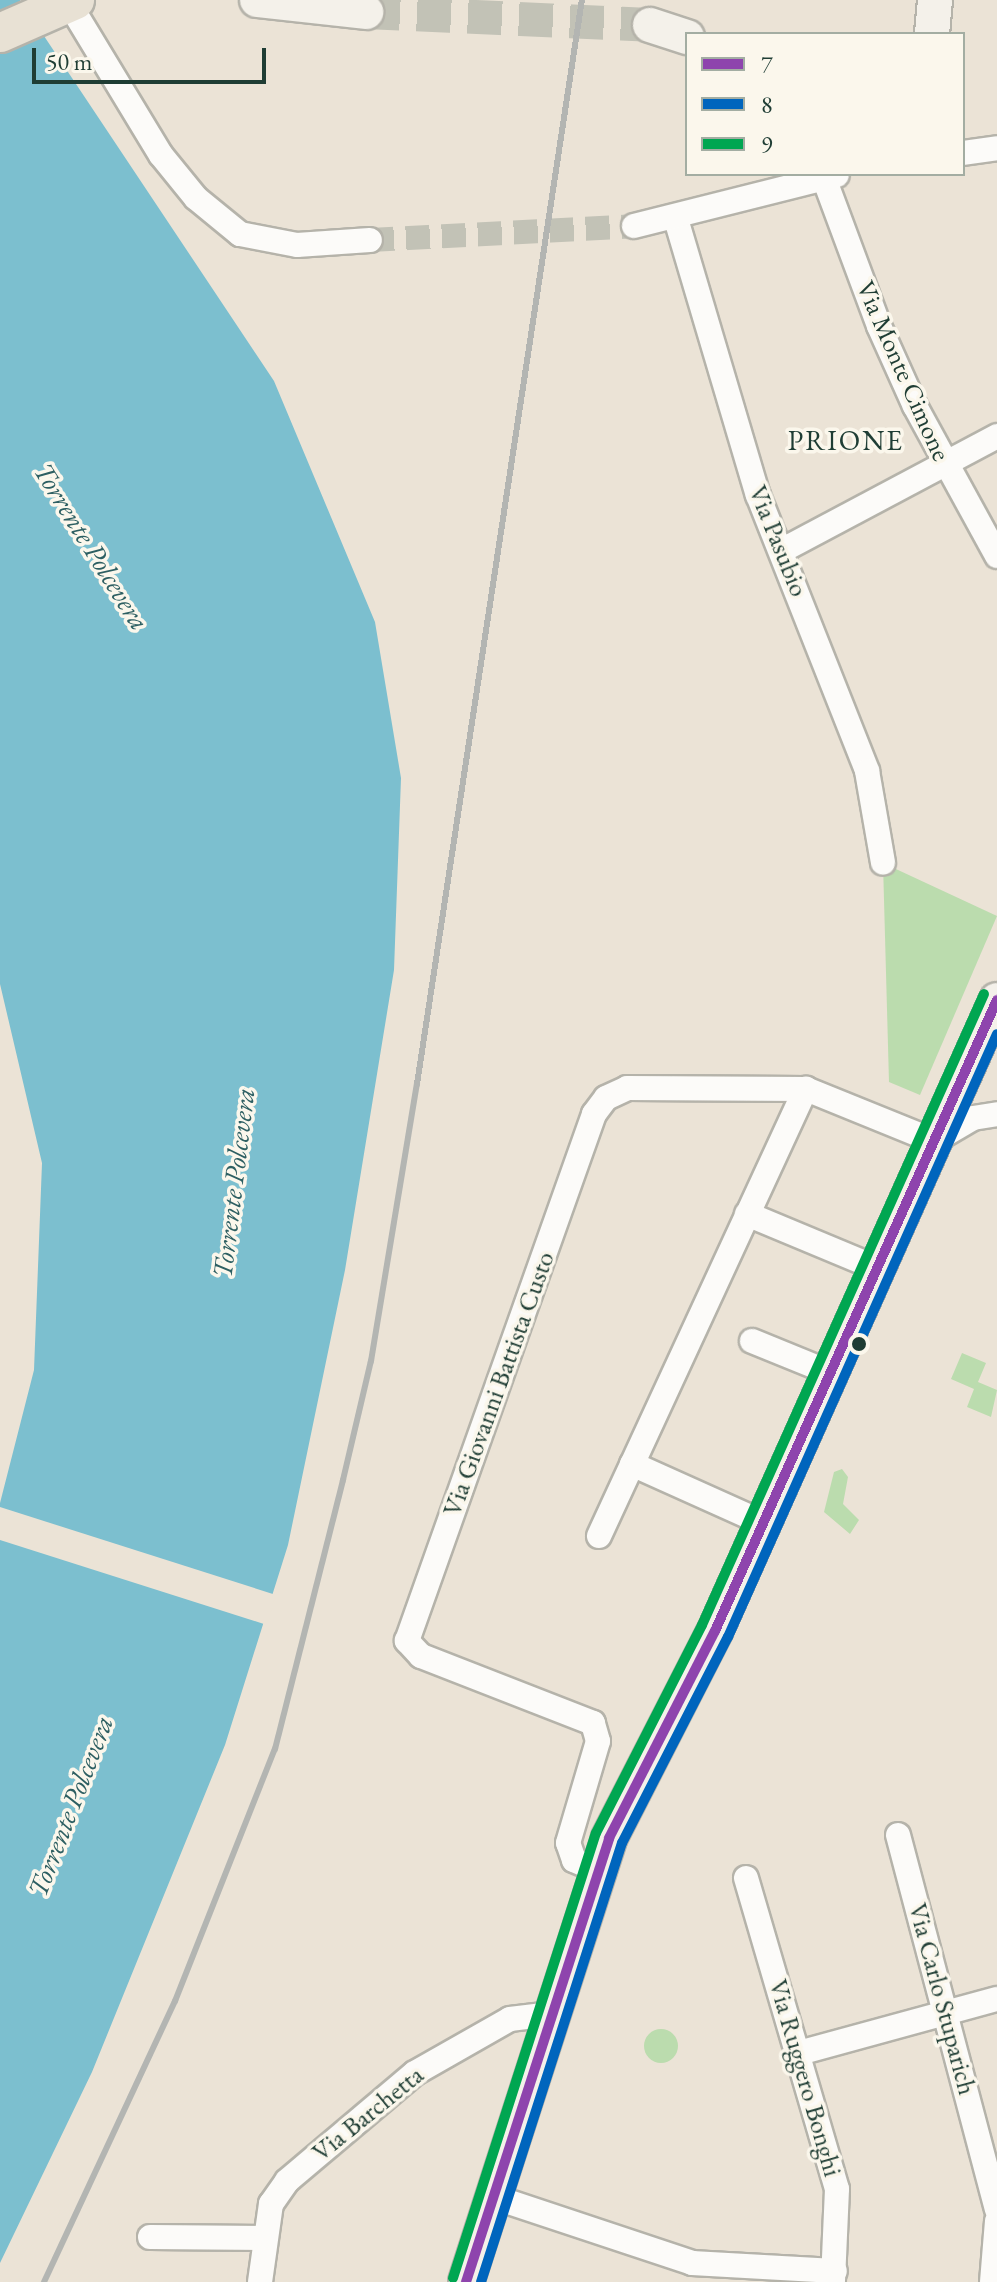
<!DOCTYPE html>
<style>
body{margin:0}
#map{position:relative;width:997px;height:2282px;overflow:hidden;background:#ebe3d6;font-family:"EB Garamond",serif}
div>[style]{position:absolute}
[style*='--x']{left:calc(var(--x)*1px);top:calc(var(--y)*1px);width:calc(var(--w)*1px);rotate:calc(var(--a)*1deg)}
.green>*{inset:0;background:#bbdcae}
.round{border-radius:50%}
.water>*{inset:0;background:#7cbfcf}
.pier>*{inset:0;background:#ebe3d6}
.street-tunnel>*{height:24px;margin-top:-12px;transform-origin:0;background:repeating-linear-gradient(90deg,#c2c2b6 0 24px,transparent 0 36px)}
.secondary-tunnel>*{height:34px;margin-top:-17px;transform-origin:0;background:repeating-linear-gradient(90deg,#c2c2b6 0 34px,transparent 0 51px)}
.roads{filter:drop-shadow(2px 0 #b5b3aa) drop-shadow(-2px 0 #b5b3aa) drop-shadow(0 2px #b5b3aa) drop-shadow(0 -2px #b5b3aa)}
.street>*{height:24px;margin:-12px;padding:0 12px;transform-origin:12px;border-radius:12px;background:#fcfbf9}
.secondary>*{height:34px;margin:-17px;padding:0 17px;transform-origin:17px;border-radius:17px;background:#f4f1ea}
.primary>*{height:38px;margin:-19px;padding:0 19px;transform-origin:19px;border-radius:19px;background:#e8e1d4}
.rail>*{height:6px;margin:-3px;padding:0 3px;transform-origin:3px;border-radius:3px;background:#b3b5b2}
.bus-1>*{height:10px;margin:-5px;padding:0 5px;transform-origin:5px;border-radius:5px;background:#8e44ad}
.bus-2>*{height:10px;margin:-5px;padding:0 5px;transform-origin:5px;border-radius:5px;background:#0065bd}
.bus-3>*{height:10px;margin:-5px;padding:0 5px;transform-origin:5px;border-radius:5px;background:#00a651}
.dots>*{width:22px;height:22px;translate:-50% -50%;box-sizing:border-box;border:4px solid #fbf7ec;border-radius:50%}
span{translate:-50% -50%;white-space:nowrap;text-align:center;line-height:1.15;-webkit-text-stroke:7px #fbf7ec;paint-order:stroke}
.street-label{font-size:26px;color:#1f3d34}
.neighbourhood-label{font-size:28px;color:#1f3d34;letter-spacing:2px}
.water-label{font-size:28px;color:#2d5f62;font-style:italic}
.legend{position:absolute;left:685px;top:32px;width:280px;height:144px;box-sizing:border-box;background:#fbf7ec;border:2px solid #a3ada2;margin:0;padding:10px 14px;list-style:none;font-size:24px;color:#1f3d34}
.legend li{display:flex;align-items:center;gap:16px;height:40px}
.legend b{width:40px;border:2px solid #a3ada2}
.scale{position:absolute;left:32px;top:48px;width:234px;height:36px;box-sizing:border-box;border:4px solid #1f3d34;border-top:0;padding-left:10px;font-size:24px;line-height:28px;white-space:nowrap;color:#1f3d34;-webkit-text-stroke:6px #fbf7ec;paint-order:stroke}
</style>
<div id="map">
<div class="green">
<div style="clip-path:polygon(883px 863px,997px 916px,920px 1095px,889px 1082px)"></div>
<div style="clip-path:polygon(962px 1353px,986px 1363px,978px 1382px,997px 1390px,991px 1417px,967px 1407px,974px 1389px,951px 1379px)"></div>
<div style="clip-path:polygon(842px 1469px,848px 1477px,843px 1504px,859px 1520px,850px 1534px,824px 1512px,834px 1472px)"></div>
<div class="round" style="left:644px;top:2029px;width:34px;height:34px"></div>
</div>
<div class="water">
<div style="clip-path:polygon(0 0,20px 0,274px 381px,375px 622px,401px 778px,394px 970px,345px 1270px,288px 1545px,225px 1745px,92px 2072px,0 2263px,0 1503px,34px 1370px,42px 1163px,0 984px)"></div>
</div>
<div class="pier">
<div style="clip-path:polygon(0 1507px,276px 1595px,267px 1625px,0 1540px)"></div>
</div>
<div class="street-tunnel">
<div style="--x:370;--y:240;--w:264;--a:-3"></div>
</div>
<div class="secondary-tunnel">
<div style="--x:366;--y:12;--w:284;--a:2.6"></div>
</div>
<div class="roads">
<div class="street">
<div style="--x:67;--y:0;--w:181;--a:58.8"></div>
<div style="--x:161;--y:155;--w:55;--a:50.9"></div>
<div style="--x:196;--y:198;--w:57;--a:39.3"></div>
<div style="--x:240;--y:234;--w:58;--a:10.9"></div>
<div style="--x:297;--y:245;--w:73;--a:-3.9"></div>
<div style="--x:963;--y:153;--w:34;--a:-8"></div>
<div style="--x:824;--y:178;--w:158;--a:69.6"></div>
<div style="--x:879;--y:326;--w:88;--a:65.8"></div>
<div style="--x:915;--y:406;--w:171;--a:61.3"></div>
<div style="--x:676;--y:219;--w:288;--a:73.5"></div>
<div style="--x:758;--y:495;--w:297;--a:68.4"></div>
<div style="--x:867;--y:771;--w:93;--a:80.1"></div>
<div style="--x:634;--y:226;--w:209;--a:-14.1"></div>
<div style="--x:781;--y:551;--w:245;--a:-28"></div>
<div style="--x:747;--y:1214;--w:143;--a:22.6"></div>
<div style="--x:752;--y:1341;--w:85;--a:22.1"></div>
<div style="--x:632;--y:1464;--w:144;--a:24.2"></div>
<div style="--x:599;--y:1536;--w:493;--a:-65.2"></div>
<div style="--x:898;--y:1835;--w:387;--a:75.2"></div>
<div style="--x:597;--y:1870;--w:25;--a:-157"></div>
<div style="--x:574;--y:1860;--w:18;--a:-109"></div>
<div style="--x:568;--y:1843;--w:106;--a:-73.6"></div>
<div style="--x:598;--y:1741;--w:19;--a:-106"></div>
<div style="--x:593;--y:1723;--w:185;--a:-158.7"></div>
<div style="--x:421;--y:1656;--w:21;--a:-133"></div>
<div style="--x:407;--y:1641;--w:559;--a:-70.46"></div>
<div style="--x:594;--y:1114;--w:20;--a:-53"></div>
<div style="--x:606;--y:1098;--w:23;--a:-25"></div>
<div style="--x:627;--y:1088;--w:179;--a:0.3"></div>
<div style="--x:806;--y:1089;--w:138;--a:22.1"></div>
<div style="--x:934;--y:1141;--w:45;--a:-30.5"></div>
<div style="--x:973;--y:1118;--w:24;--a:-9"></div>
<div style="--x:746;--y:1878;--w:324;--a:73.7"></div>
<div style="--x:837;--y:2189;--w:93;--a:92.5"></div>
<div style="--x:799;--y:2053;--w:205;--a:-15.3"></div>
<div style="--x:494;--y:2197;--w:209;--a:18.4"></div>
<div style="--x:692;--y:2263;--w:143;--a:3.2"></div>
<div style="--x:150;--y:2237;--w:115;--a:0.5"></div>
<div style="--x:260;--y:2282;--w:79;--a:-82"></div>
<div style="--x:271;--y:2204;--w:28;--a:-55"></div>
<div style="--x:287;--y:2181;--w:167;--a:-40.2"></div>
<div style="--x:415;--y:2073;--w:109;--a:-29.6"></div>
<div style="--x:510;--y:2019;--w:40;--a:-7.1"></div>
<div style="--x:992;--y:2282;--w:61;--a:-85.3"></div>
</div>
<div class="secondary">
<div style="--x:257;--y:0;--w:110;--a:6.3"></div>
<div style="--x:650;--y:25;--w:39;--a:18"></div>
<div style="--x:932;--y:34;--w:34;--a:-85"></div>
<div style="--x:466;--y:2282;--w:466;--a:-72.1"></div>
<div style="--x:609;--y:1838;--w:233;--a:-62.9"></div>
<div style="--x:715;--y:1631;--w:691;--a:-65.92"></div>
</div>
<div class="primary">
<div style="--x:0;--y:33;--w:82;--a:-23.7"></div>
</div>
</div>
<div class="rail">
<div style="--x:44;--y:2282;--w:310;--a:-65"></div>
<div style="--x:175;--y:2001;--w:271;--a:-68.4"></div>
<div style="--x:275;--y:1749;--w:277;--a:-75.8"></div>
<div style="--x:343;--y:1480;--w:122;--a:-76.8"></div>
<div style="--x:371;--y:1361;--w:281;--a:-80.6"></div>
<div style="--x:417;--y:1084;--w:1096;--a:-81.35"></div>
</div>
<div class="bus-1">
<div style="--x:466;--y:2282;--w:466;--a:-72.1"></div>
<div style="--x:609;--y:1838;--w:233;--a:-62.9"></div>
<div style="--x:715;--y:1631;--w:691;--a:-65.92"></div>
</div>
<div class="bus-2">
<div style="--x:481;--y:2282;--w:461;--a:-72.2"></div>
<div style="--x:622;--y:1843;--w:232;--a:-62.8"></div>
<div style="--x:728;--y:1637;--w:660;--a:-65.96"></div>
</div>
<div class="bus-3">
<div style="--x:453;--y:2278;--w:467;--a:-72.2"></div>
<div style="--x:596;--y:1833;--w:233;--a:-63"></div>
<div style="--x:702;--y:1625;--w:691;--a:-65.92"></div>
</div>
<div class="dots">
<div style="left:859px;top:1344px;background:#1f3d34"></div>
</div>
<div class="street-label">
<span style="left:903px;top:371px;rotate:66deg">Via Monte Cimone</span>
<span style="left:778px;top:541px;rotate:68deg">Via Pasubio</span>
<span style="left:499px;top:1384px;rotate:-70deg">Via Giovanni Battista Custo</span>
<span style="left:942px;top:1999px;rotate:75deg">Via Carlo Stuparich</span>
<span style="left:805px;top:2078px;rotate:74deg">Via Ruggero Bonghi</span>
<span style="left:368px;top:2114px;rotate:-39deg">Via Barchetta</span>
</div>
<div class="neighbourhood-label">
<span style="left:846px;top:440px">PRIONE</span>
</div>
<div class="water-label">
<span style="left:92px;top:546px;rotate:58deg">Torrente Polcevera</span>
<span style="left:233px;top:1183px;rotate:-83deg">Torrente Polcevera</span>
<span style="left:70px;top:1806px;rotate:-69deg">Torrente Polcevera</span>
</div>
<ul class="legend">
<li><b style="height:10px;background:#8e44ad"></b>7</li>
<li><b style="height:10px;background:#0065bd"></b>8</li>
<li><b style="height:10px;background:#00a651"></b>9</li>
</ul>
<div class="scale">50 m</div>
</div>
